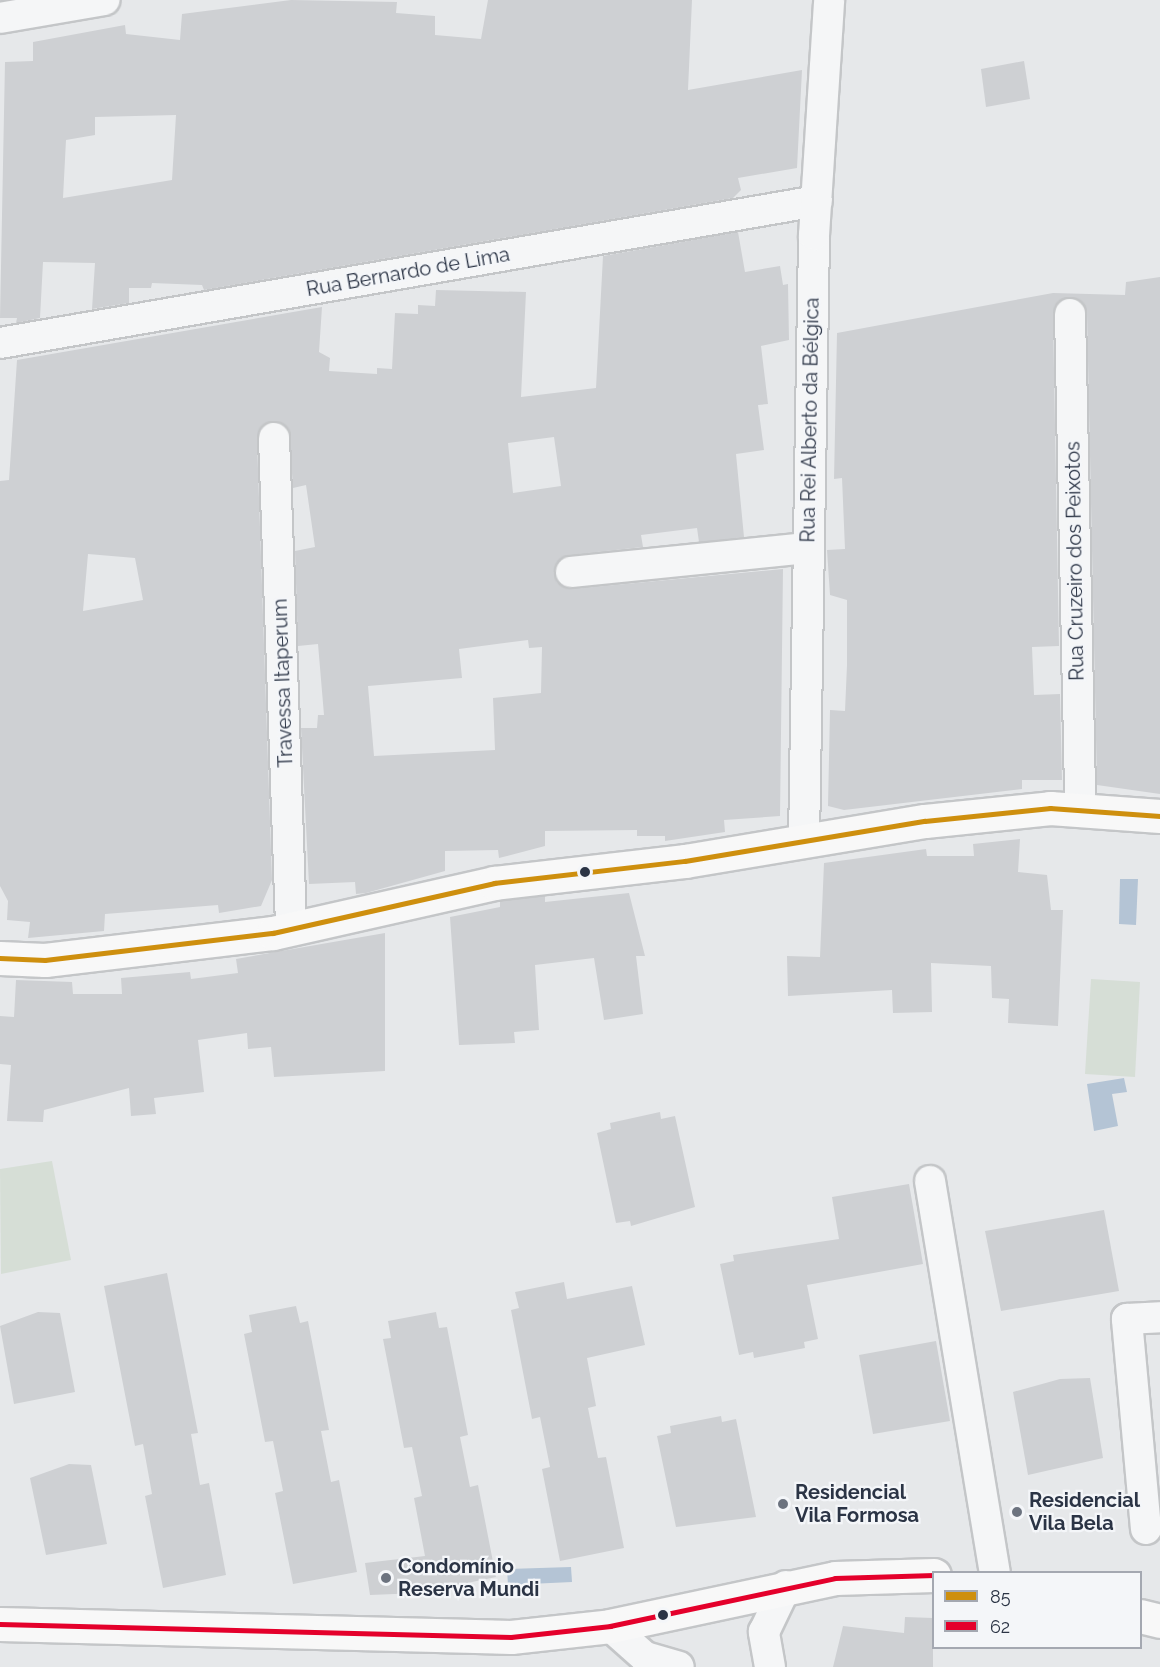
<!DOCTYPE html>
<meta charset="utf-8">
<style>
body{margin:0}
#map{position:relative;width:1160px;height:1667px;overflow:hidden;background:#e6e8ea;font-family:Raleway,sans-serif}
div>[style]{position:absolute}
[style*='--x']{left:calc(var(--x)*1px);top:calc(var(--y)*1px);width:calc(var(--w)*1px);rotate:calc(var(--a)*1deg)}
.green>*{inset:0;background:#d6ded6}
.water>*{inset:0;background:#b4c4d5}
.building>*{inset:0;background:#ced0d3}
.roads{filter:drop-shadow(2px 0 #c4c6c8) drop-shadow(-2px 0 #c4c6c8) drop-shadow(0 2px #c4c6c8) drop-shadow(0 -2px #c4c6c8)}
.street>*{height:30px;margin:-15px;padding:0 15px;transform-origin:15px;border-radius:15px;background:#f5f6f7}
.secondary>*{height:33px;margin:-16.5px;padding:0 16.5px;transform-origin:16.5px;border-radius:16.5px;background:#f8f8f8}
.bus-1>*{height:4.5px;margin:-2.25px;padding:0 2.25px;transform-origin:2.25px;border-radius:2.25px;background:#ce8f0e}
.bus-2>*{height:4.5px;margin:-2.25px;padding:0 2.25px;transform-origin:2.25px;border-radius:2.25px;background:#e4002b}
.dots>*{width:16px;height:16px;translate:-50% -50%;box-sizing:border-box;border:3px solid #f4f6f9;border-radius:50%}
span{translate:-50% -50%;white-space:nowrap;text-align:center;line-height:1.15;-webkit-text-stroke:4.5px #f4f6f9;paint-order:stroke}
.street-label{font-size:20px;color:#2b3445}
.poi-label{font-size:20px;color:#2b3445;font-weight:700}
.left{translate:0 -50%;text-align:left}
.legend{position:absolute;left:932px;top:1571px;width:210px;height:78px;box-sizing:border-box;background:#f4f6f9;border:2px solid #a4a8b1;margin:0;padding:8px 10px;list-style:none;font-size:18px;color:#2b3445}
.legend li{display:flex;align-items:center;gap:12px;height:30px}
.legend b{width:30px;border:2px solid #a4a8b1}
</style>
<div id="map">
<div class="green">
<div style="clip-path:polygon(1091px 979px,1140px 982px,1135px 1077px,1085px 1074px)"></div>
<div style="clip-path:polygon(52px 1161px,71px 1260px,1px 1274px,0 1169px)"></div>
</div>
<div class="water">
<div style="clip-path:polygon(1120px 879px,1138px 879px,1136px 925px,1119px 924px)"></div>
<div style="clip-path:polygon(1124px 1078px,1127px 1092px,1112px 1094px,1118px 1126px,1094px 1131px,1087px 1084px)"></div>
<div style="clip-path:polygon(571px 1567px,572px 1582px,508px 1585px,507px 1569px)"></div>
</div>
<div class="building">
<div style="clip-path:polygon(evenodd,291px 0,397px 2px,396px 13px,435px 16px,435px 35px,481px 39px,488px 0,692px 0,688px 90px,802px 70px,797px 168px,738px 178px,741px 190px,733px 198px,204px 290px,202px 285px,152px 283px,151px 288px,129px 288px,129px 303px,92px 309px,95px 263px,43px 262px,40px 318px,16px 323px,17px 318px,0 318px,5px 62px,33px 61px,33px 42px,125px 25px,126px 34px,180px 40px,182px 14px,291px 0,176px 115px,172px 180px,63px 198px,66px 140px,95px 135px,95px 117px,176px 115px)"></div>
<div style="clip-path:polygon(1024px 61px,1030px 99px,986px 107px,981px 69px)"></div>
<div style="clip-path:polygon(evenodd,738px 232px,745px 272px,780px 266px,783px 285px,788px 284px,789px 340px,761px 346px,768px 404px,758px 405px,764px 450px,736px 454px,744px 537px,699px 542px,697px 528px,641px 535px,643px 547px,569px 555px,554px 573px,557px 583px,573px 589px,783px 569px,780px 816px,724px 820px,725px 832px,665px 841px,665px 836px,637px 836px,637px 830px,545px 831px,545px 846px,499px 858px,498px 850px,445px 851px,445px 871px,366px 893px,356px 894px,355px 882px,309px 884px,301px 728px,317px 728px,318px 715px,324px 715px,318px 644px,298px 646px,295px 551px,315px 547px,306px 485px,293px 488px,289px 429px,273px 421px,259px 429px,257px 439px,272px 880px,261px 906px,219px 913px,218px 905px,105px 914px,104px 931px,28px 938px,30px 922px,7px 920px,8px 901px,0 886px,0 481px,9px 480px,17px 360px,322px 307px,319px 352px,330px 358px,329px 371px,377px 374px,377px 368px,392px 369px,395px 313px,418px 314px,418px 305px,435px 306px,436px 290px,526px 292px,521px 397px,596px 388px,603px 256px,738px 232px,554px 437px,561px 486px,513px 493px,508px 443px,554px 437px,738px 232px,88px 554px,135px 558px,143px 600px,83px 611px,88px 554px,738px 232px,528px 640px,529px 648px,542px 647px,541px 693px,493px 698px,495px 750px,374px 756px,368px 686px,462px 678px,459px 649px,528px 640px)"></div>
<div style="clip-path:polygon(1160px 277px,1160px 794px,1097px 785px,1087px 314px,1079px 299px,1069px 297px,1055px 305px,1053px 314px,1059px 646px,1032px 647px,1034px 695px,1060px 694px,1062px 780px,1022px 780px,1022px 789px,844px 810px,828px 806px,830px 710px,845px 711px,847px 665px,847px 600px,830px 595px,827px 550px,845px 549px,842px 478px,834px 479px,837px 333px,1053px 293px,1125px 295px,1126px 282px)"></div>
<div style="clip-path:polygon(1020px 839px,1018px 872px,1047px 875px,1051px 910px,1063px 910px,1058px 1026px,1008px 1023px,1009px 999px,992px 998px,991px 966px,931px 963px,932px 1012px,893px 1013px,892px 990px,788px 996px,787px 956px,820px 957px,824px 863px,926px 849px,927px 856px,974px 856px,973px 844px)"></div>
<div style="clip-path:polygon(629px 893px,645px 956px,636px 956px,643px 1014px,604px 1020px,594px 958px,535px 965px,539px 1030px,514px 1032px,515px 1043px,459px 1045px,450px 917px,500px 907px,500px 901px,545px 896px,545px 902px)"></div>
<div style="clip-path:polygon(385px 933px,385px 1071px,274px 1077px,271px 1047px,248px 1049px,247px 1033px,198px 1040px,204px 1092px,154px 1098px,156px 1114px,131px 1116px,129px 1088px,44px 1110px,43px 1122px,7px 1121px,11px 1065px,0 1064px,0 1016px,14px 1017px,16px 980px,72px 982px,73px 994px,122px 994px,121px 978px,190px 972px,191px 979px,238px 973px,236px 959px)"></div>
<div style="clip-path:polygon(660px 1112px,661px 1119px,675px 1116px,695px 1207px,631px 1226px,630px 1221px,616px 1223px,597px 1133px,611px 1129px,610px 1123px)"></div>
<div style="clip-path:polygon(909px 1184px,923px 1264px,807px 1285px,818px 1339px,804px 1342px,805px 1348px,754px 1358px,753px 1352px,739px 1355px,720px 1264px,734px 1261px,733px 1255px,839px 1239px,832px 1197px)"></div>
<div style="clip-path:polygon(1104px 1210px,1119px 1291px,1001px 1311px,985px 1231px)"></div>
<div style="clip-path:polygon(167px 1273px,198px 1433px,191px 1434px,200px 1485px,209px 1483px,226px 1575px,163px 1588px,145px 1496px,152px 1494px,143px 1444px,135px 1446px,104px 1286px)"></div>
<div style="clip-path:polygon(564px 1282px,567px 1299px,632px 1286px,645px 1345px,587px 1358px,596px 1406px,588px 1408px,598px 1458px,606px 1457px,624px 1548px,560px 1561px,542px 1469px,550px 1467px,540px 1417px,532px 1419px,511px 1310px,519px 1308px,515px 1292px)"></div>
<div style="clip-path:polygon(296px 1306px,300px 1323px,308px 1321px,329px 1430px,321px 1431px,331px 1482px,339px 1480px,357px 1572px,293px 1584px,275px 1493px,283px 1491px,273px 1441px,265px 1442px,244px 1334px,252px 1332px,249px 1315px)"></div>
<div style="clip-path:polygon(38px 1312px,60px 1313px,75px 1392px,14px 1404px,0 1326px)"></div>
<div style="clip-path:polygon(436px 1312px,439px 1328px,447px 1327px,468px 1435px,460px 1437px,470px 1487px,478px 1485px,496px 1577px,419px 1593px,370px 1595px,365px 1563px,425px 1556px,414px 1498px,422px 1496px,412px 1447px,404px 1448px,383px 1339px,391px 1338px,388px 1321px)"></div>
<div style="clip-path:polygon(936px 1341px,950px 1421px,873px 1434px,859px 1355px)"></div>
<div style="clip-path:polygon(1090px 1378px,1103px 1458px,1028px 1475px,1013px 1392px,1060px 1379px)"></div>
<div style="clip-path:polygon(721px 1416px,722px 1422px,736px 1419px,756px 1517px,676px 1527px,657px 1436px,671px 1433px,670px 1426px)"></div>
<div style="clip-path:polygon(69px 1464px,91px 1465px,107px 1544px,46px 1555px,30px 1478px)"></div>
<div style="clip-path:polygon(905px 1617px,933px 1618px,933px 1667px,833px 1667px,843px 1626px,904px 1633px)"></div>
</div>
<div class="roads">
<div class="street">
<div style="--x:0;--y:18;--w:106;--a:-9.8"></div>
<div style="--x:1070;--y:314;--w:495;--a:88.8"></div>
<div style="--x:0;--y:343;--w:829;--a:-9.86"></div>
<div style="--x:274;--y:438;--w:491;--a:88"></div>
<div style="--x:571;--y:572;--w:237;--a:-5.8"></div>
<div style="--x:804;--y:841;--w:606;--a:-89.05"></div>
<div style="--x:814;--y:235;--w:235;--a:-86.3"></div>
<div style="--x:930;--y:1181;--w:396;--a:80.6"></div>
<div style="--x:1146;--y:1529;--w:211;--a:-95.2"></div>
<div style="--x:1127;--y:1319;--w:33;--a:-3"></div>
<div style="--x:610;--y:1626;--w:47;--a:41.5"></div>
<div style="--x:645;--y:1657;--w:35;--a:16"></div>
<div style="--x:770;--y:1667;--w:36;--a:-100"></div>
<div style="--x:764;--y:1632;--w:51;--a:-64.4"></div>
</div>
<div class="secondary">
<div style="--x:0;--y:958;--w:45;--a:2.5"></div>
<div style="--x:45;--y:960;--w:230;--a:-6.8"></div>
<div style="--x:273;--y:933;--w:227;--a:-12.7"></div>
<div style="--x:494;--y:883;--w:192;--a:-6.6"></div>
<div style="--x:685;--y:861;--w:243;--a:-9.5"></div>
<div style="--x:925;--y:821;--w:126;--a:-5.9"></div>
<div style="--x:1050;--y:808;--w:110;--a:4.2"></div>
<div style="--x:1140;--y:1616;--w:21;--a:14"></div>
<div style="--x:0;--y:1624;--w:511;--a:1.46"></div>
<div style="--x:511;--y:1637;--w:100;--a:-6.3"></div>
<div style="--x:610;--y:1626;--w:230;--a:-12"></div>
<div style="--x:835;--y:1578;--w:99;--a:-1.7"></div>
</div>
</div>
<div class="bus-1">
<div style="--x:0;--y:958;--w:45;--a:2.5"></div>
<div style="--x:45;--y:960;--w:230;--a:-6.8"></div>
<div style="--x:273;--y:933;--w:227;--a:-12.7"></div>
<div style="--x:494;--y:883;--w:192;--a:-6.6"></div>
<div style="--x:685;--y:861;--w:243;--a:-9.5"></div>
<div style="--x:925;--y:821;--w:126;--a:-5.9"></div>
<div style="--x:1050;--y:808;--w:110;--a:4.2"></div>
</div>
<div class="bus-2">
<div style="--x:0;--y:1624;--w:511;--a:1.46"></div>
<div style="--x:511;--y:1637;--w:100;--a:-6.3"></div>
<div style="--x:610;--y:1626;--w:230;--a:-12"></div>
<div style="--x:835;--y:1578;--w:99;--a:-1.7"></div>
</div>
<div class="dots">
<div style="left:585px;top:872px;background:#2b3445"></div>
<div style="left:783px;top:1504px;background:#6c737f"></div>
<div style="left:1017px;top:1512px;background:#6c737f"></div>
<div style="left:386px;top:1578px;background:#6c737f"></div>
<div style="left:663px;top:1615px;background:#2b3445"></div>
</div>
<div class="street-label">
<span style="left:408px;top:272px;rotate:-10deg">Rua Bernardo de Lima</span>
<span style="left:810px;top:420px;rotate:-89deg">Rua Rei Alberto da Bélgica</span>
<span style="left:1075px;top:561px;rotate:-91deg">Rua Cruzeiro dos Peixotos</span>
<span style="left:283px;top:683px;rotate:-92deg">Travessa Itaperum</span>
</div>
<div class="poi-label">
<span class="left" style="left:795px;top:1504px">Residencial<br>Vila Formosa</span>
<span class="left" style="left:1029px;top:1512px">Residencial<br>Vila Bela</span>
<span class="left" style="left:398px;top:1578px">Condomínio<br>Reserva Mundi</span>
</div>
<ul class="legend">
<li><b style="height:8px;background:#ce8f0e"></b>85</li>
<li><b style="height:8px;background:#e4002b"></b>62</li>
</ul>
</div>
